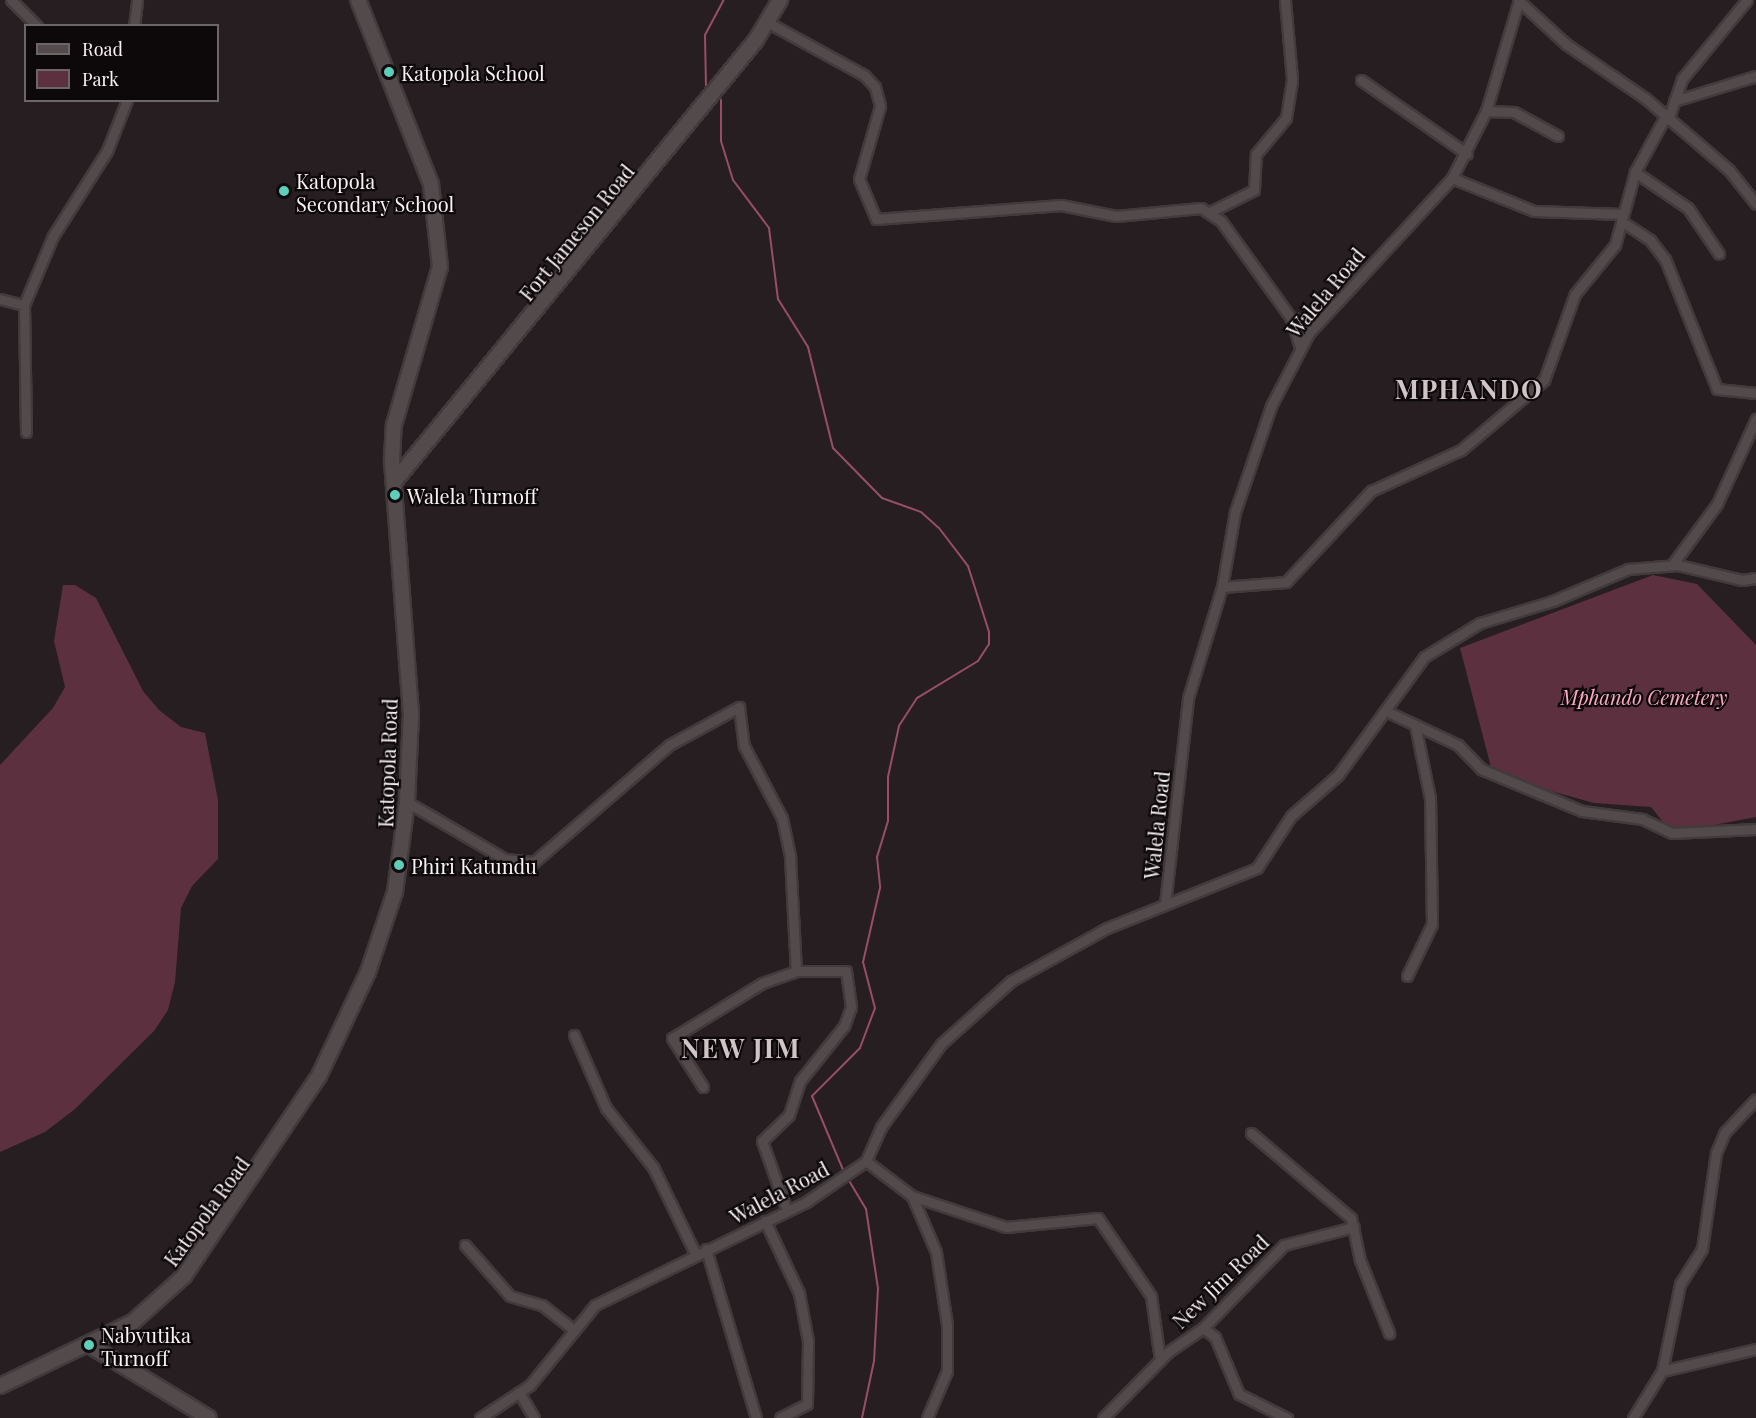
<!DOCTYPE html>
<style>
body{margin:0}
#map{position:relative;width:1756px;height:1418px;overflow:hidden;background:#261e20;font-family:"Playfair Display",serif}
div>[style]{position:absolute}
[style*='--x']{left:calc(var(--x)*1px);top:calc(var(--y)*1px);width:calc(var(--w)*1px);rotate:calc(var(--a)*1deg)}
.green>*{inset:0;background:#5c303f}
.stream>*{height:2px;margin:-1px;padding:0 1px;transform-origin:1px;border-radius:1px;background:#984e67}
.roads{filter:drop-shadow(2px 0 #423b3d) drop-shadow(-2px 0 #423b3d) drop-shadow(0 2px #423b3d) drop-shadow(0 -2px #423b3d)}
.street>*{height:9px;margin:-4.5px;padding:0 4.5px;transform-origin:4.5px;border-radius:4.5px;background:#534a4c}
.secondary>*{height:14px;margin:-7px;padding:0 7px;transform-origin:7px;border-radius:7px;background:#534a4c}
.dots>*{width:16px;height:16px;translate:-50% -50%;box-sizing:border-box;border:3px solid #0d090a;border-radius:50%}
span{translate:-50% -50%;white-space:nowrap;text-align:center;line-height:1.15;-webkit-text-stroke:4.5px #0d090a;paint-order:stroke}
.poi-label{font-size:20px;color:#f8f2f4}
.left{translate:0 -50%;text-align:left}
.street-label{font-size:20px;color:#f8f2f4}
.park-label{font-size:20px;color:#ffa9c3;font-style:italic}
.district-label{font-size:26px;color:#cfc4c6;font-weight:700;letter-spacing:1.5px}
.legend{position:absolute;left:24px;top:24px;width:195px;height:78px;box-sizing:border-box;background:#0d090a;border:2px solid #6b6668;margin:0;padding:8px 10px;list-style:none;font-size:18px;color:#f8f2f4}
.legend li{display:flex;align-items:center;gap:12px;height:30px}
.legend b{width:30px;border:2px solid #6b6668}
</style>
<div id="map">
<div class="green">
<div style="clip-path:polygon(1653px 575px,1697px 584px,1756px 645px,1756px 817px,1672px 833px,1651px 807px,1594px 803px,1493px 775px,1460px 648px)"></div>
<div style="clip-path:polygon(63px 585px,75px 585px,96px 598px,143px 691px,159px 710px,181px 727px,205px 733px,218px 800px,218px 859px,192px 886px,181px 908px,175px 982px,168px 1010px,154px 1031px,75px 1109px,45px 1132px,0 1152px,0 765px,53px 708px,65px 687px,54px 641px)"></div>
</div>
<div class="stream">
<div style="--x:706;--y:87;--w:52;--a:-91.1"></div>
<div style="--x:705;--y:35;--w:40;--a:-62"></div>
<div style="--x:721;--y:100;--w:41;--a:90"></div>
<div style="--x:721;--y:141;--w:41;--a:72.9"></div>
<div style="--x:733;--y:180;--w:60;--a:53.1"></div>
<div style="--x:769;--y:228;--w:72;--a:82.8"></div>
<div style="--x:778;--y:299;--w:57;--a:58"></div>
<div style="--x:808;--y:347;--w:104;--a:76.1"></div>
<div style="--x:833;--y:448;--w:70;--a:45.6"></div>
<div style="--x:882;--y:498;--w:41;--a:19.7"></div>
<div style="--x:921;--y:512;--w:24;--a:42"></div>
<div style="--x:939;--y:528;--w:48;--a:52.7"></div>
<div style="--x:968;--y:566;--w:69;--a:72.3"></div>
<div style="--x:989;--y:632;--w:12;--a:90"></div>
<div style="--x:989;--y:644;--w:20;--a:123"></div>
<div style="--x:978;--y:661;--w:71;--a:148.8"></div>
<div style="--x:917;--y:698;--w:33;--a:123"></div>
<div style="--x:899;--y:726;--w:52;--a:102.2"></div>
<div style="--x:888;--y:777;--w:44;--a:90"></div>
<div style="--x:888;--y:821;--w:38;--a:107"></div>
<div style="--x:877;--y:857;--w:31;--a:84"></div>
<div style="--x:880;--y:888;--w:76;--a:102.9"></div>
<div style="--x:863;--y:962;--w:48;--a:75.4"></div>
<div style="--x:875;--y:1008;--w:43;--a:110.6"></div>
<div style="--x:860;--y:1048;--w:68;--a:135"></div>
<div style="--x:812;--y:1096;--w:82;--a:67.2"></div>
<div style="--x:848;--y:1179;--w:35;--a:59"></div>
<div style="--x:866;--y:1209;--w:80;--a:81.4"></div>
<div style="--x:878;--y:1288;--w:73;--a:93.1"></div>
<div style="--x:874;--y:1361;--w:58;--a:101.9"></div>
</div>
<div class="roads">
<div class="street">
<div style="--x:11;--y:0;--w:37;--a:45"></div>
<div style="--x:1518;--y:0;--w:65;--a:42.5"></div>
<div style="--x:1566;--y:44;--w:96;--a:34.4"></div>
<div style="--x:1645;--y:98;--w:111;--a:40.6"></div>
<div style="--x:1729;--y:170;--w:43;--a:51.5"></div>
<div style="--x:767;--y:22;--w:111;--a:28.7"></div>
<div style="--x:864;--y:75;--w:16;--a:47"></div>
<div style="--x:875;--y:87;--w:20;--a:75"></div>
<div style="--x:880;--y:106;--w:76;--a:106"></div>
<div style="--x:859;--y:179;--w:43;--a:67"></div>
<div style="--x:876;--y:219;--w:186;--a:-4.3"></div>
<div style="--x:1061;--y:205;--w:56;--a:11.3"></div>
<div style="--x:1116;--y:216;--w:85;--a:-5.4"></div>
<div style="--x:1201;--y:208;--w:24;--a:33"></div>
<div style="--x:1221;--y:221;--w:120;--a:54.2"></div>
<div style="--x:1291;--y:318;--w:31;--a:73"></div>
<div style="--x:134;--y:26;--w:26;--a:-83"></div>
<div style="--x:1361;--y:80;--w:129;--a:34.9"></div>
<div style="--x:1674;--y:101;--w:86;--a:-17"></div>
<div style="--x:1486;--y:111;--w:28;--a:2"></div>
<div style="--x:1514;--y:112;--w:50;--a:28.6"></div>
<div style="--x:1668;--y:120;--w:43;--a:-71.1"></div>
<div style="--x:1682;--y:79;--w:102;--a:-50.6"></div>
<div style="--x:1635;--y:172;--w:64;--a:34.2"></div>
<div style="--x:1688;--y:208;--w:55;--a:56"></div>
<div style="--x:1452;--y:178;--w:88;--a:21.9"></div>
<div style="--x:1534;--y:211;--w:88;--a:2"></div>
<div style="--x:1212;--y:211;--w:47;--a:-26.6"></div>
<div style="--x:1254;--y:190;--w:36;--a:-87"></div>
<div style="--x:1256;--y:154;--w:47;--a:-50.2"></div>
<div style="--x:1286;--y:118;--w:39;--a:-81"></div>
<div style="--x:1292;--y:79;--w:79;--a:-95.1"></div>
<div style="--x:1621;--y:221;--w:35;--a:33"></div>
<div style="--x:1650;--y:240;--w:24;--a:52"></div>
<div style="--x:1665;--y:259;--w:140;--a:68.2"></div>
<div style="--x:1717;--y:389;--w:39;--a:6"></div>
<div style="--x:0;--y:299;--w:25;--a:14"></div>
<div style="--x:1291;--y:318;--w:27;--a:8"></div>
<div style="--x:26;--y:432;--w:127;--a:-90.9"></div>
<div style="--x:24;--y:305;--w:75;--a:-67.2"></div>
<div style="--x:53;--y:236;--w:101;--a:-57.6"></div>
<div style="--x:107;--y:151;--w:55;--a:-68.6"></div>
<div style="--x:1672;--y:565;--w:76;--a:-53.6"></div>
<div style="--x:1717;--y:504;--w:94;--a:-65.4"></div>
<div style="--x:1222;--y:587;--w:64;--a:-4.5"></div>
<div style="--x:1286;--y:582;--w:125;--a:-47"></div>
<div style="--x:1371;--y:491;--w:99;--a:-24.5"></div>
<div style="--x:1461;--y:450;--w:109;--a:-40.1"></div>
<div style="--x:1544;--y:380;--w:91;--a:-70.2"></div>
<div style="--x:1575;--y:294;--w:63;--a:-50.8"></div>
<div style="--x:1615;--y:245;--w:76;--a:-74.7"></div>
<div style="--x:1635;--y:172;--w:63;--a:-61.4"></div>
<div style="--x:1386;--y:711;--w:80;--a:25.3"></div>
<div style="--x:1458;--y:745;--w:33;--a:46"></div>
<div style="--x:1481;--y:769;--w:109;--a:22.6"></div>
<div style="--x:1582;--y:811;--w:61;--a:7.6"></div>
<div style="--x:1642;--y:819;--w:33;--a:25"></div>
<div style="--x:1672;--y:833;--w:84;--a:-2.7"></div>
<div style="--x:407;--y:802;--w:113;--a:30.2"></div>
<div style="--x:505;--y:859;--w:29;--a:6"></div>
<div style="--x:534;--y:862;--w:179;--a:-40.9"></div>
<div style="--x:669;--y:745;--w:80;--a:-28.5"></div>
<div style="--x:739;--y:707;--w:39;--a:83"></div>
<div style="--x:744;--y:746;--w:81;--a:62.2"></div>
<div style="--x:782;--y:818;--w:40;--a:78"></div>
<div style="--x:790;--y:857;--w:114;--a:87"></div>
<div style="--x:1165;--y:904;--w:207;--a:-83.6"></div>
<div style="--x:1188;--y:698;--w:116;--a:-73"></div>
<div style="--x:1222;--y:587;--w:76;--a:-80.2"></div>
<div style="--x:1235;--y:512;--w:112;--a:-71.2"></div>
<div style="--x:1271;--y:406;--w:82;--a:-62.5"></div>
<div style="--x:1309;--y:333;--w:211;--a:-47.3"></div>
<div style="--x:1452;--y:178;--w:75;--a:-63.1"></div>
<div style="--x:1486;--y:111;--w:116;--a:-73.4"></div>
<div style="--x:1407;--y:976;--w:58;--a:-64.3"></div>
<div style="--x:1432;--y:924;--w:126;--a:-90.9"></div>
<div style="--x:1430;--y:798;--w:75;--a:-101.6"></div>
<div style="--x:574;--y:1035;--w:80;--a:66.3"></div>
<div style="--x:606;--y:1108;--w:75;--a:51.5"></div>
<div style="--x:653;--y:1167;--w:98;--a:64"></div>
<div style="--x:703;--y:1087;--w:58;--a:-122.3"></div>
<div style="--x:672;--y:1038;--w:105;--a:-31.4"></div>
<div style="--x:762;--y:983;--w:36;--a:-19"></div>
<div style="--x:796;--y:971;--w:50;--a:0"></div>
<div style="--x:846;--y:971;--w:36;--a:82"></div>
<div style="--x:851;--y:1007;--w:20;--a:110"></div>
<div style="--x:844;--y:1026;--w:70;--a:128.7"></div>
<div style="--x:800;--y:1081;--w:36;--a:108"></div>
<div style="--x:789;--y:1115;--w:37;--a:136"></div>
<div style="--x:762;--y:1141;--w:74;--a:70.3"></div>
<div style="--x:1251;--y:1133;--w:131;--a:40.4"></div>
<div style="--x:1351;--y:1218;--w:43;--a:77.9"></div>
<div style="--x:1360;--y:1260;--w:79;--a:68.3"></div>
<div style="--x:866;--y:1161;--w:58;--a:37.3"></div>
<div style="--x:912;--y:1196;--w:61;--a:66.8"></div>
<div style="--x:936;--y:1252;--w:74;--a:81.4"></div>
<div style="--x:947;--y:1325;--w:46;--a:90"></div>
<div style="--x:947;--y:1371;--w:51;--a:113.1"></div>
<div style="--x:912;--y:1196;--w:99;--a:18.3"></div>
<div style="--x:1006;--y:1227;--w:92;--a:-5.6"></div>
<div style="--x:1098;--y:1218;--w:94;--a:55.8"></div>
<div style="--x:1151;--y:1296;--w:65;--a:82"></div>
<div style="--x:765;--y:1221;--w:80;--a:64.7"></div>
<div style="--x:799;--y:1293;--w:49;--a:79.4"></div>
<div style="--x:808;--y:1341;--w:63;--a:90.9"></div>
<div style="--x:807;--y:1404;--w:30;--a:153"></div>
<div style="--x:465;--y:1245;--w:68;--a:48.6"></div>
<div style="--x:510;--y:1296;--w:33;--a:16"></div>
<div style="--x:542;--y:1305;--w:41;--a:38"></div>
<div style="--x:706;--y:1249;--w:176;--a:73.5"></div>
<div style="--x:1203;--y:1328;--w:15;--a:37"></div>
<div style="--x:1215;--y:1337;--w:62;--a:67.2"></div>
<div style="--x:1239;--y:1394;--w:54;--a:26.6"></div>
<div style="--x:1662;--y:1371;--w:89;--a:-78.3"></div>
<div style="--x:1680;--y:1284;--w:41;--a:-57.8"></div>
<div style="--x:1702;--y:1249;--w:97;--a:-81.7"></div>
<div style="--x:1716;--y:1153;--w:23;--a:-67"></div>
<div style="--x:1725;--y:1132;--w:45;--a:-46.8"></div>
<div style="--x:519;--y:1392;--w:30;--a:60"></div>
<div style="--x:480;--y:1418;--w:60;--a:-33.4"></div>
<div style="--x:530;--y:1385;--w:103;--a:-50.9"></div>
<div style="--x:595;--y:1305;--w:235;--a:-26"></div>
<div style="--x:806;--y:1202;--w:73;--a:-34.3"></div>
<div style="--x:866;--y:1161;--w:37;--a:-66"></div>
<div style="--x:881;--y:1127;--w:102;--a:-54.1"></div>
<div style="--x:941;--y:1044;--w:94;--a:-42"></div>
<div style="--x:1011;--y:981;--w:110;--a:-28.9"></div>
<div style="--x:1107;--y:928;--w:162;--a:-21.8"></div>
<div style="--x:1257;--y:868;--w:62;--a:-56.8"></div>
<div style="--x:1291;--y:816;--w:62;--a:-41.1"></div>
<div style="--x:1338;--y:775;--w:146;--a:-53.9"></div>
<div style="--x:1424;--y:657;--w:66;--a:-31.3"></div>
<div style="--x:1480;--y:623;--w:76;--a:-16.8"></div>
<div style="--x:1553;--y:601;--w:82;--a:-23.1"></div>
<div style="--x:1628;--y:569;--w:50;--a:-4.6"></div>
<div style="--x:1678;--y:565;--w:66;--a:13.2"></div>
<div style="--x:1742;--y:580;--w:14;--a:-8"></div>
<div style="--x:1103;--y:1418;--w:93;--a:-45.4"></div>
<div style="--x:1168;--y:1352;--w:42;--a:-34.4"></div>
<div style="--x:1203;--y:1328;--w:116;--a:-45.7"></div>
<div style="--x:1284;--y:1245;--w:72;--a:-14.4"></div>
<div style="--x:1633;--y:1418;--w:55;--a:-58.3"></div>
<div style="--x:1662;--y:1371;--w:97;--a:-13.2"></div>
</div>
<div class="secondary">
<div style="--x:394;--y:482;--w:571;--a:-50.68"></div>
<div style="--x:756;--y:40;--w:47;--a:-59"></div>
<div style="--x:89;--y:1345;--w:140;--a:31.3"></div>
<div style="--x:0;--y:1386;--w:148;--a:-25.7"></div>
<div style="--x:133;--y:1322;--w:69;--a:-42"></div>
<div style="--x:184;--y:1276;--w:241;--a:-56"></div>
<div style="--x:319;--y:1076;--w:115;--a:-64.8"></div>
<div style="--x:368;--y:972;--w:84;--a:-71.4"></div>
<div style="--x:395;--y:892;--w:91;--a:-82.4"></div>
<div style="--x:407;--y:802;--w:88;--a:-87.4"></div>
<div style="--x:411;--y:714;--w:256;--a:-94.3"></div>
<div style="--x:392;--y:459;--w:34;--a:-87"></div>
<div style="--x:394;--y:425;--w:165;--a:-73.8"></div>
<div style="--x:440;--y:267;--w:83;--a:-96.2"></div>
<div style="--x:431;--y:184;--w:198;--a:-111.6"></div>
</div>
</div>
<div class="dots">
<div style="left:389px;top:72px;background:#5cceba"></div>
<div style="left:284px;top:191px;background:#5cceba"></div>
<div style="left:395px;top:495px;background:#5cceba"></div>
<div style="left:399px;top:865px;background:#5cceba"></div>
<div style="left:89px;top:1345px;background:#5cceba"></div>
</div>
<div class="poi-label">
<span class="left" style="left:401px;top:72px">Katopola School</span>
<span class="left" style="left:296px;top:192px">Katopola<br>Secondary School</span>
<span class="left" style="left:407px;top:495px">Walela Turnoff</span>
<span class="left" style="left:411px;top:865px">Phiri Katundu</span>
<span class="left" style="left:101px;top:1346px">Nabvutika<br>Turnoff</span>
</div>
<div class="street-label">
<span style="left:576px;top:232px;rotate:-51deg">Fort Jameson Road</span>
<span style="left:1325px;top:292px;rotate:-50deg">Walela Road</span>
<span style="left:387px;top:763px;rotate:-88deg">Katopola Road</span>
<span style="left:1156px;top:825px;rotate:-84deg">Walela Road</span>
<span style="left:779px;top:1192px;rotate:-28deg">Walela Road</span>
<span style="left:206px;top:1211px;rotate:-54deg">Katopola Road</span>
<span style="left:1220px;top:1281px;rotate:-44deg">New Jim Road</span>
</div>
<div class="park-label">
<span style="left:1644px;top:696px">Mphando Cemetery</span>
</div>
<div class="district-label">
<span style="left:1469px;top:389px">MPHANDO</span>
<span style="left:741px;top:1048px">NEW JIM</span>
</div>
<ul class="legend">
<li><b style="height:8px;background:#534a4c"></b>Road</li>
<li><b style="height:16px;background:#5c303f"></b>Park</li>
</ul>
</div>
